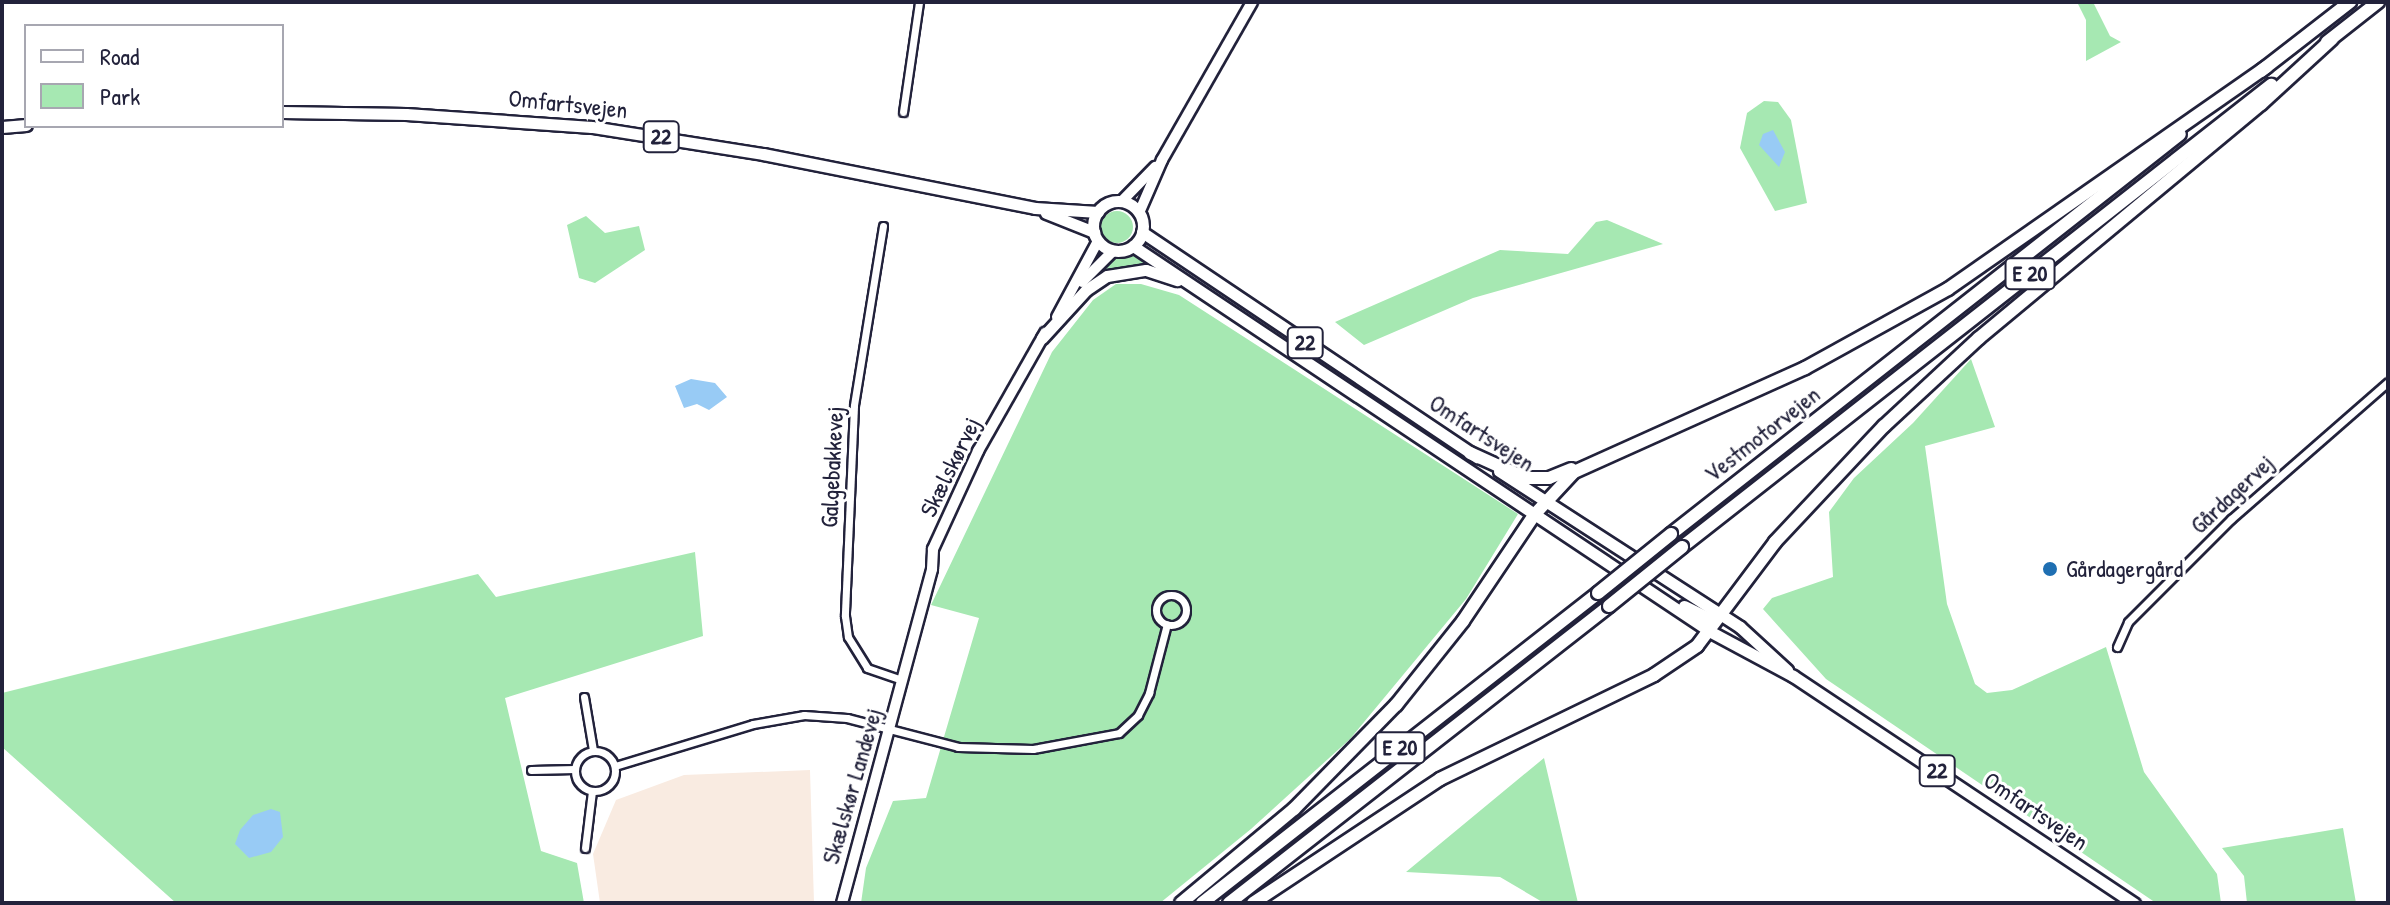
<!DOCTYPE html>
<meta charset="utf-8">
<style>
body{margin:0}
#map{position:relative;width:2390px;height:905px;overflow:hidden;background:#fff;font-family:"Patrick Hand",sans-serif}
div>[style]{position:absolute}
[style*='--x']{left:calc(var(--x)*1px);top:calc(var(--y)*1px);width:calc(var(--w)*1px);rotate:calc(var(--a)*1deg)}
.built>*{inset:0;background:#f9ebe1}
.green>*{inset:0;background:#a6e8b2}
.round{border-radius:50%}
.water>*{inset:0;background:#98cbf5}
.roads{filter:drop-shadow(2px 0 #22223b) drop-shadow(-2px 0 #22223b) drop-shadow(0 2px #22223b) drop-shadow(0 -2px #22223b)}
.street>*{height:7px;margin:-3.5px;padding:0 3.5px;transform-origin:3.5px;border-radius:3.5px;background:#fff}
.street>.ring{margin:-3.5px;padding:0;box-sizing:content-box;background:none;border:7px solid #fff;border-radius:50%}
.secondary>*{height:10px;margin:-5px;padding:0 5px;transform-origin:5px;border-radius:5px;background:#fff}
.primary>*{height:11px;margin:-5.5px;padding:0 5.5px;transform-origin:5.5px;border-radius:5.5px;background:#fff}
.primary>.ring{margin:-5.5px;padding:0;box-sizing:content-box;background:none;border:11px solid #fff;border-radius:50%}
.highway>*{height:12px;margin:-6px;padding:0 6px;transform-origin:6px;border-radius:6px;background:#fff}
.bridges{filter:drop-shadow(2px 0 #22223b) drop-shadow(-2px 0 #22223b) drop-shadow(0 2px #22223b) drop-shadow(0 -2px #22223b)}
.highway-bridge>*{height:12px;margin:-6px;padding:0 6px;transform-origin:6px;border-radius:6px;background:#fff}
.dots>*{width:22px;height:22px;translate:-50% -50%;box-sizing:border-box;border:4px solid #fff;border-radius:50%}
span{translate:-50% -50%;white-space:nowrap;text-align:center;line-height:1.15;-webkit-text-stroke:6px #fff;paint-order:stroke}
.shield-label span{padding:2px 6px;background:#fff;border:2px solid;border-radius:6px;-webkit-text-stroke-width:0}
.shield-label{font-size:22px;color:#22223b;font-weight:700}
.street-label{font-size:24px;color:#22223b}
.poi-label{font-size:24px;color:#22223b}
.left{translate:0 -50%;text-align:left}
.frame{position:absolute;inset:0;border:4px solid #22223b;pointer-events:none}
.legend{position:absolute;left:24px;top:24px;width:260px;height:104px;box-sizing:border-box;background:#fff;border:2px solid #a7a7b1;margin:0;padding:10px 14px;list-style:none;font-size:24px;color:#22223b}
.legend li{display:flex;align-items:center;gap:16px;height:40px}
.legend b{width:40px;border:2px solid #a7a7b1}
</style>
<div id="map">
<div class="built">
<div style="clip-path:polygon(810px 770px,814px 903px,600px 903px,593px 854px,616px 800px,684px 775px)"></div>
</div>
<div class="green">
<div style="clip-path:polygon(2077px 2px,2093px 2px,2110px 36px,2121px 42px,2086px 61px,2086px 20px)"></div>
<div style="clip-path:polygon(1764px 101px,1778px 102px,1791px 120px,1807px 203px,1775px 211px,1740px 148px,1747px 113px)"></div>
<div class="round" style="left:1101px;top:211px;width:32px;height:32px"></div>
<div style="clip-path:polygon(586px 216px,605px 233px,639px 226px,645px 250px,595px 283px,579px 278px,567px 225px)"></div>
<div style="clip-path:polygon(1607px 220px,1663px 244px,1473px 298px,1364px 345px,1335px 322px,1500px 250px,1568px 254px,1596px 222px)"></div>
<div style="clip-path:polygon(1134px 255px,1162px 269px,1126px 267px,1090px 278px,1106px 261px)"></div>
<div style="clip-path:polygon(1116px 284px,1141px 284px,1179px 295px,1518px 514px,1466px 599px,1350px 739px,1251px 829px,1160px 903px,861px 903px,866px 868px,893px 801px,926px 798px,979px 618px,931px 605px,1052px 352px,1093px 300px)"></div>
<div style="clip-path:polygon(1971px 359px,1995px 427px,1925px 446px,1947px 604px,1975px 684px,1987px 693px,2012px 690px,2106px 647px,2144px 772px,2217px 874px,2221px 903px,2156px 903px,1826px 679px,1763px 609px,1772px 598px,1833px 577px,1829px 512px,1854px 478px,1913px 423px)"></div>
<div style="clip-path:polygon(695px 552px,703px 636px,505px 698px,541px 851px,577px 863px,584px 903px,176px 903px,2px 747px,2px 693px,478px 574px,496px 597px)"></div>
<div style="clip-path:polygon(1544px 758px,1578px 903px,1544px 903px,1500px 877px,1406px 872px)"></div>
<div style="clip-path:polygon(2343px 828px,2356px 903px,2247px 903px,2244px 876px,2222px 848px)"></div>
</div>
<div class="water">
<div style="clip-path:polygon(1773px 130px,1785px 152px,1779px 167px,1759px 145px,1763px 134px)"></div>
<div style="clip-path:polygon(691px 379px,715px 383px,727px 397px,709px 410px,697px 404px,684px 408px,675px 386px)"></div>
<div style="clip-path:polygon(271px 809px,280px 812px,283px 837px,271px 852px,249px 858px,235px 844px,240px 830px,253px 815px)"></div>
</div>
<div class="roads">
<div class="street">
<div style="--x:903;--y:112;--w:111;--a:-81.7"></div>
<div style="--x:883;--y:226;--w:182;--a:99.2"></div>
<div style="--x:854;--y:406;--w:210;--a:92.5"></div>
<div style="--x:845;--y:616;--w:21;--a:82"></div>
<div style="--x:848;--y:637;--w:36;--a:58"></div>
<div style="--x:867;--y:668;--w:37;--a:19"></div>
<div class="ring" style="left:1156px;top:595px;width:23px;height:23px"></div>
<div style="--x:2117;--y:647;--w:27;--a:-66"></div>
<div style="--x:2128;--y:622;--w:146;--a:-45"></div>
<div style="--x:2231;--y:519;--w:208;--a:-41.1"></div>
<div style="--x:584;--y:697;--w:54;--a:80.4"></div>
<div class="ring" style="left:575px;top:751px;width:33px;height:33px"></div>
<div style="--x:615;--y:766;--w:144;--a:-16.9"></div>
<div style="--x:753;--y:724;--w:52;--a:-10"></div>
<div style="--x:804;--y:715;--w:43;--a:4"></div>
<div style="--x:847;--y:718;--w:115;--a:14.6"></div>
<div style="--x:958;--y:747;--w:75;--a:1.5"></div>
<div style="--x:1033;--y:749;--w:87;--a:-10.5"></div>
<div style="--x:1119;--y:733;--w:26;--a:-43"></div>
<div style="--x:1138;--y:715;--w:25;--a:-63"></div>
<div style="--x:1149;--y:693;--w:71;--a:-75.4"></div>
<div style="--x:531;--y:770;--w:44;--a:-1.3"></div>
<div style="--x:585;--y:848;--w:57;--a:-83"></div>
</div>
<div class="secondary">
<div style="--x:1121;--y:202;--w:49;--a:-45.8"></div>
<div style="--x:1139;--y:213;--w:58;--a:-66.5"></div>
<div style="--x:1162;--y:160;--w:182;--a:-60.3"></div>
<div style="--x:1082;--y:282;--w:44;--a:-45"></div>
<div style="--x:1057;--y:317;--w:86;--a:-61.7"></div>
<div style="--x:842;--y:903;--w:346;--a:-74.9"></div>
<div style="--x:932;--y:569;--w:20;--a:-87"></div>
<div style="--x:933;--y:549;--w:108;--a:-65.3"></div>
<div style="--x:978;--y:451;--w:136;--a:-60.4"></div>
</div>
<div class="primary">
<div style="--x:282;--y:112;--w:124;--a:0.9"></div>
<div style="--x:406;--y:114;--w:186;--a:4"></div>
<div style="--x:592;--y:127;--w:173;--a:9"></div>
<div style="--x:763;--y:154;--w:277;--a:11.2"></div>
<div style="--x:1035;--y:208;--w:63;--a:3.6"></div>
<div style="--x:2;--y:127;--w:24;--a:-5"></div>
<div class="ring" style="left:1093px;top:201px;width:39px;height:39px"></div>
<div style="--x:1046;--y:213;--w:52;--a:21.6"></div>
<div style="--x:1142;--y:232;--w:404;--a:33.9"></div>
<div style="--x:1133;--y:246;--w:695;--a:33.74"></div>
<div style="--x:1711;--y:632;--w:93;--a:28.2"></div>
<div style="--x:1793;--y:676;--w:410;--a:33.7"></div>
<div style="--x:1042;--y:338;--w:65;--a:-47.5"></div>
<div style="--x:1086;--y:290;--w:25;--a:-34"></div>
<div style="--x:1107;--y:276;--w:39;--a:-9"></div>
<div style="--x:1146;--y:270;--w:33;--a:18"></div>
<div style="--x:1499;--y:471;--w:287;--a:32.9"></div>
<div style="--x:1740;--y:627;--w:64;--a:42.5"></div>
<div style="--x:1684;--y:606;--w:25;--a:26"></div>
<div style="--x:1707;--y:617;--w:13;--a:-9"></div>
</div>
<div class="highway">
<div style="--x:2327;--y:42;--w:65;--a:-38.1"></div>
<div style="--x:2261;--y:71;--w:113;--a:-37.8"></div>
<div style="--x:1470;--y:453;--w:60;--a:24.4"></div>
<div style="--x:1525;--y:478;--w:24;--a:0"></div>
<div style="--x:1549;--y:478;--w:24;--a:-22"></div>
<div style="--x:1671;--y:534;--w:647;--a:-38.16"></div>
<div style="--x:1682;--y:547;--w:749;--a:-38.11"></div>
<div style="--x:1181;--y:903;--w:147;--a:-39.8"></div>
<div style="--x:1294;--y:809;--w:146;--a:-45.6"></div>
<div style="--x:1396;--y:705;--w:107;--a:-51.4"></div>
<div style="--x:1463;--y:621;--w:129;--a:-56.1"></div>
<div style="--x:1535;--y:514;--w:57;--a:-47.1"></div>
<div style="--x:1574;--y:472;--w:253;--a:-24.2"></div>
<div style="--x:1805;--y:368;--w:163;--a:-28.9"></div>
<div style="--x:1948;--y:289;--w:388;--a:-34.9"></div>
<div style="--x:1202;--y:903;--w:503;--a:-38.05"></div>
<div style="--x:1229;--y:903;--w:482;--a:-38"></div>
<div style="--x:1253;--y:903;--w:224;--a:-33.5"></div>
<div style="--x:1440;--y:779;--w:238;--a:-25.9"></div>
<div style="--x:1654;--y:675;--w:52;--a:-34"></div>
<div style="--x:1697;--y:646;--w:130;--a:-53.1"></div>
<div style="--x:1775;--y:542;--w:159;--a:-46.8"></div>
<div style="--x:1884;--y:426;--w:129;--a:-42.8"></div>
<div style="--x:1979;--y:338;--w:366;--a:-39.7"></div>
<div style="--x:2261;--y:104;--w:96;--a:-42.5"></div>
</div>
</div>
<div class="bridges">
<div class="highway-bridge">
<div style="--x:1598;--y:593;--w:94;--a:-38.9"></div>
<div style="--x:1609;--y:606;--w:94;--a:-38.9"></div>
</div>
</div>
<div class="dots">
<div style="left:2050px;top:569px;background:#1f6fb2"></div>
</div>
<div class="shield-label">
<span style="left:661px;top:137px">22</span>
<span style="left:2030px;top:274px">E 20</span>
<span style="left:1305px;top:343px">22</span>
<span style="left:1400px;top:748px">E 20</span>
<span style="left:1937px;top:771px">22</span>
</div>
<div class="street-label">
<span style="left:568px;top:104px;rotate:6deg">Omfartsvejen</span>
<span style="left:1482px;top:433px;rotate:33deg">Omfartsvejen</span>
<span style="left:1762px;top:434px;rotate:-38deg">Vestmotorvejen</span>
<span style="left:832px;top:467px;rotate:-87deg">Galgebakkevej</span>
<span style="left:950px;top:467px;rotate:-64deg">Skælskørvej</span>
<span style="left:2232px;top:494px;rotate:-43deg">Gårdagervej</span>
<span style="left:852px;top:786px;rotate:-74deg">Skælskør Landevej</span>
<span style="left:2036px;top:811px;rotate:34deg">Omfartsvejen</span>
</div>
<div class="poi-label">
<span class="left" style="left:2066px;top:569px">Gårdagergård</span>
</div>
<div class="frame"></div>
<ul class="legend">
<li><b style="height:10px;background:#fff"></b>Road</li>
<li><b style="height:22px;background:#a6e8b2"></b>Park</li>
</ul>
</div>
